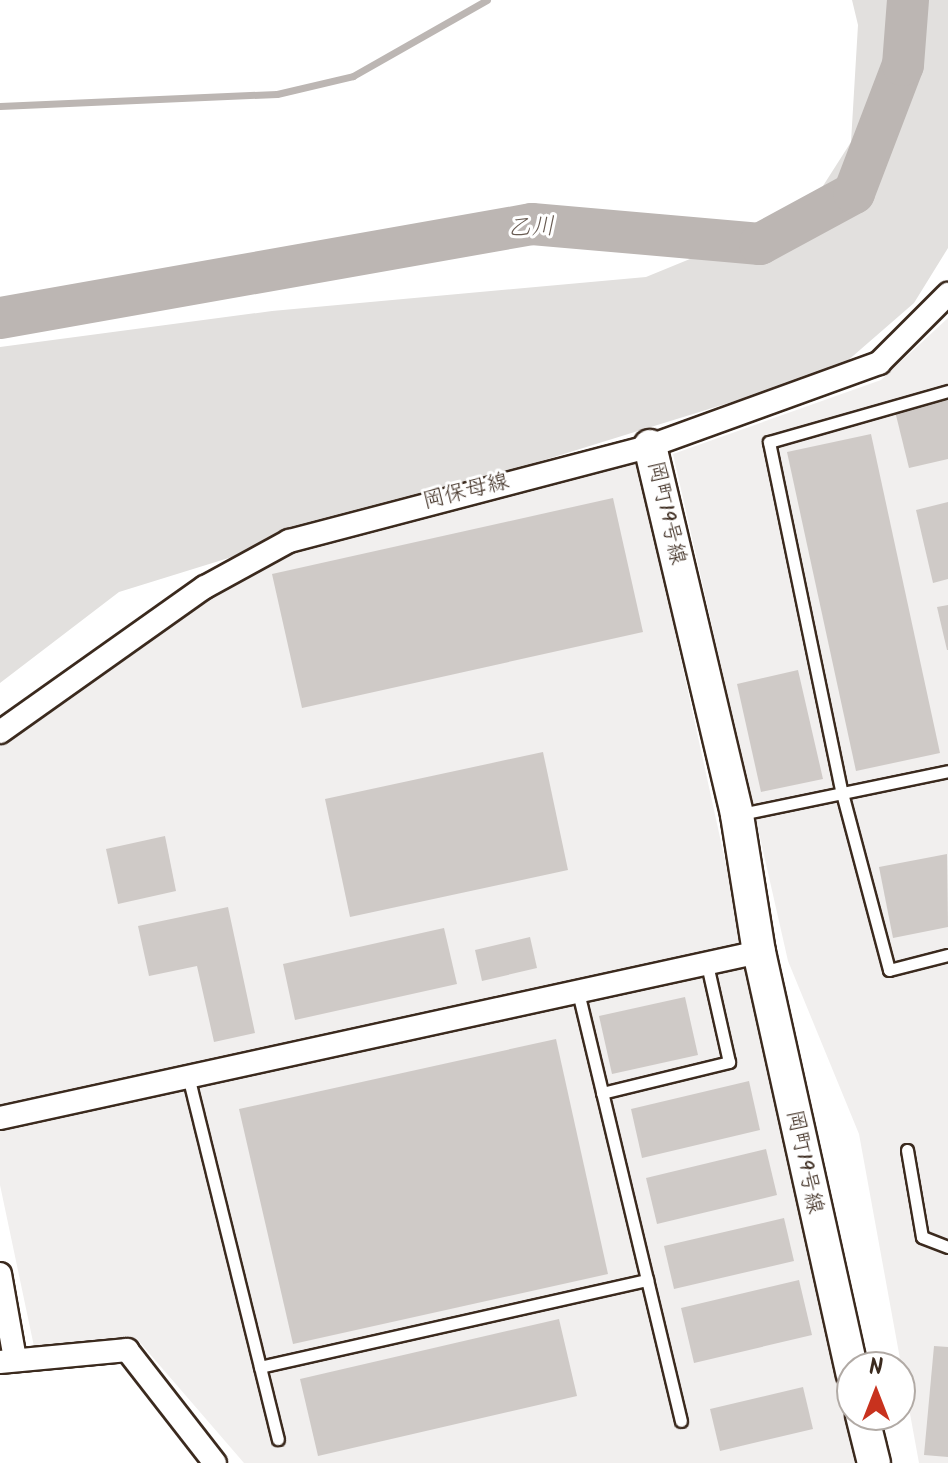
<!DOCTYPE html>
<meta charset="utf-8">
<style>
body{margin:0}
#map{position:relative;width:948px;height:1463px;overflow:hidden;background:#fff;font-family:Kalam,"Klee One",sans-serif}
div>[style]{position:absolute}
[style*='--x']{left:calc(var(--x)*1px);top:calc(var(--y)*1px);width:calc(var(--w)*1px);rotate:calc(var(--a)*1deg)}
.built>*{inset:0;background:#f1efee}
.green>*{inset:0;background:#e2e0de}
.stream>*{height:7px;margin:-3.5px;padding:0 3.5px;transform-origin:3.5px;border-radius:3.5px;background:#bcb6b3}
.river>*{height:42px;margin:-21px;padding:0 21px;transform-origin:21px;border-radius:21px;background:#bcb6b3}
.building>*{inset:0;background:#cfcac7}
.roads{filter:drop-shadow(2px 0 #3b2a1e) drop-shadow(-2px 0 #3b2a1e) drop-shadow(0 2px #3b2a1e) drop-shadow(0 -2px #3b2a1e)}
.lane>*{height:11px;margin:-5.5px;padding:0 5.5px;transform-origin:5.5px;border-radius:5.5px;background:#fff}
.street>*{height:22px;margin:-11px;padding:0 11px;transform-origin:11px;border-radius:11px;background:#fff}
.secondary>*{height:32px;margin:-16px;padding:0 16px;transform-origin:16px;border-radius:16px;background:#fff}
span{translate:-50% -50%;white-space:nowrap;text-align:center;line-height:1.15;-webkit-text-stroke:6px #fff;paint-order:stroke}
.street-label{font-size:22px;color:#3b2a1e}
.water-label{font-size:24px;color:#685b52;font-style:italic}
.north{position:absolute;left:836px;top:1351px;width:80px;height:80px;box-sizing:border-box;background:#fff;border:2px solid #b1aaa5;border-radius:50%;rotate:0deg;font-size:22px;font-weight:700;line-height:32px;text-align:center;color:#3b2a1e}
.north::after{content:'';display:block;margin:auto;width:28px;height:36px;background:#c8321e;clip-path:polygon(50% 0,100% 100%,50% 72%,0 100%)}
</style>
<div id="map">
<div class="built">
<div style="clip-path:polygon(948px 318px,948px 1463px,919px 1463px,859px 1134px,788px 961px,673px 454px,881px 380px)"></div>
<div style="clip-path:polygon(638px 463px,857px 1463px,244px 1463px,136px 1338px,36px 1356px,0 1185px,0 745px,226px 584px,300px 545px)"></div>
</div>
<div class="green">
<div style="clip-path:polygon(852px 0,948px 0,948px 248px,914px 303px,838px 369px,119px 592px,0 683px,0 347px,272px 311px,646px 277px,807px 211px,851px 142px,858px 25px)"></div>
</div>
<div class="stream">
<div style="--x:0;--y:106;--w:277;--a:-2.5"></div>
<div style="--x:277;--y:94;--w:78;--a:-13.3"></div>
<div style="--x:353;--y:76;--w:154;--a:-29.6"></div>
</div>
<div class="river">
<div style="--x:0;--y:318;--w:540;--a:-10.02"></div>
<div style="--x:532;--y:224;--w:229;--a:5"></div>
<div style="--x:760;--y:244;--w:107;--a:-28.5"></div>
<div style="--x:854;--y:193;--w:137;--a:-69.1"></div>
<div style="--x:903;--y:65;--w:65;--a:-85.6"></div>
</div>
<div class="building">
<div style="clip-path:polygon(948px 395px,948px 459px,909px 468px,894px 407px)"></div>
<div style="clip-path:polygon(871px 434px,940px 753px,856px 771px,787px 452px)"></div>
<div style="clip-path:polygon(613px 498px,643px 632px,302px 708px,272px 574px)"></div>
<div style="clip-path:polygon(948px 502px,948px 579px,933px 583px,916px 510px)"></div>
<div style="clip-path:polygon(948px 605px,948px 650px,947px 650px,937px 607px)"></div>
<div style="clip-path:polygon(798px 670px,823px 779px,761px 792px,737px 684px)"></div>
<div style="clip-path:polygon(543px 752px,568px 870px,350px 917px,325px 799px)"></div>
<div style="clip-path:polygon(165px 836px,176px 891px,118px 904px,106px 849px)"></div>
<div style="clip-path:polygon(947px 854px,948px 927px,893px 938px,879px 867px)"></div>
<div style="clip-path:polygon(228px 907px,255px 1033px,214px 1042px,197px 966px,149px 976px,138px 926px)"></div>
<div style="clip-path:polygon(444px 928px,457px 984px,295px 1020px,283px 964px)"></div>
<div style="clip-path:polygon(530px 937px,537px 968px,482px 981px,475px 950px)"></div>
<div style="clip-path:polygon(685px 997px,698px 1055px,612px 1074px,599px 1016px)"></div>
<div style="clip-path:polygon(556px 1039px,608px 1274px,293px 1344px,239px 1109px)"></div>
<div style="clip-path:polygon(749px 1081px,760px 1130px,642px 1158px,631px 1109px)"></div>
<div style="clip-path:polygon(766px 1149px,777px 1195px,657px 1224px,646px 1178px)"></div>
<div style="clip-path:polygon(784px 1218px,794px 1261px,674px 1289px,664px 1246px)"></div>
<div style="clip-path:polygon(799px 1280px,812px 1335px,694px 1363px,681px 1308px)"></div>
<div style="clip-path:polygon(559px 1319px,577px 1396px,318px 1456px,300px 1379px)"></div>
<div style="clip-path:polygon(934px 1346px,948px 1347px,948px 1457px,924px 1455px)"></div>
<div style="clip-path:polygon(803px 1387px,813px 1429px,720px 1451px,710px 1409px)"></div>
</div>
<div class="roads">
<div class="lane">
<div style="--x:948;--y:391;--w:186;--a:164.1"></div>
<div style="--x:769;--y:442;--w:359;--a:78.3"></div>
<div style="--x:842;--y:793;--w:183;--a:75.1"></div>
<div style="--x:889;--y:970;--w:61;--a:-14.3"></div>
<div style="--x:741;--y:814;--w:211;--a:-11.7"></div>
<div style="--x:578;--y:992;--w:441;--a:76.5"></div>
<div style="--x:189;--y:1080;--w:370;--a:76.1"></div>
<div style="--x:602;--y:1093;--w:131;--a:-13.7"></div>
<div style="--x:729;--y:1062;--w:100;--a:-102.7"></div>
<div style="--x:907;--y:1150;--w:88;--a:80.2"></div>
<div style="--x:922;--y:1237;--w:28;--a:21"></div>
<div style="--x:260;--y:1367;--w:397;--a:-12.7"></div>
</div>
<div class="street">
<div style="--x:0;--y:732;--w:251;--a:-35.3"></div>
<div style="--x:205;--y:587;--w:96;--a:-28.7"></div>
<div style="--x:289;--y:541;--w:373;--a:-14.7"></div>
<div style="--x:650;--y:446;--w:244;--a:-19.9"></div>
<div style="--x:879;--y:363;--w:98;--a:-45"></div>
<div style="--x:0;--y:1118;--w:777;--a:-12.34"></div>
<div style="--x:0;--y:1274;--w:86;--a:80"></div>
<div style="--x:0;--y:1362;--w:128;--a:-5.4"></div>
<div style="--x:127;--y:1350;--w:143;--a:52.1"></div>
</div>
<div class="secondary">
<div style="--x:650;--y:446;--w:379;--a:76.7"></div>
<div style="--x:737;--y:815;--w:139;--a:80.9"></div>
<div style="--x:759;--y:952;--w:431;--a:77.5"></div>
<div style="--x:862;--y:1415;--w:49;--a:76"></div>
</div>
</div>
<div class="street-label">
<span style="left:466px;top:492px;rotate:-14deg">岡保母線</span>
<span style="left:666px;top:513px;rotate:77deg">岡町19号線</span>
<span style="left:804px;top:1162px;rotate:78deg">岡町19号線</span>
</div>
<div class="water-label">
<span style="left:531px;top:228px;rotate:-2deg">乙川</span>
</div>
<div class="north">N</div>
</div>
